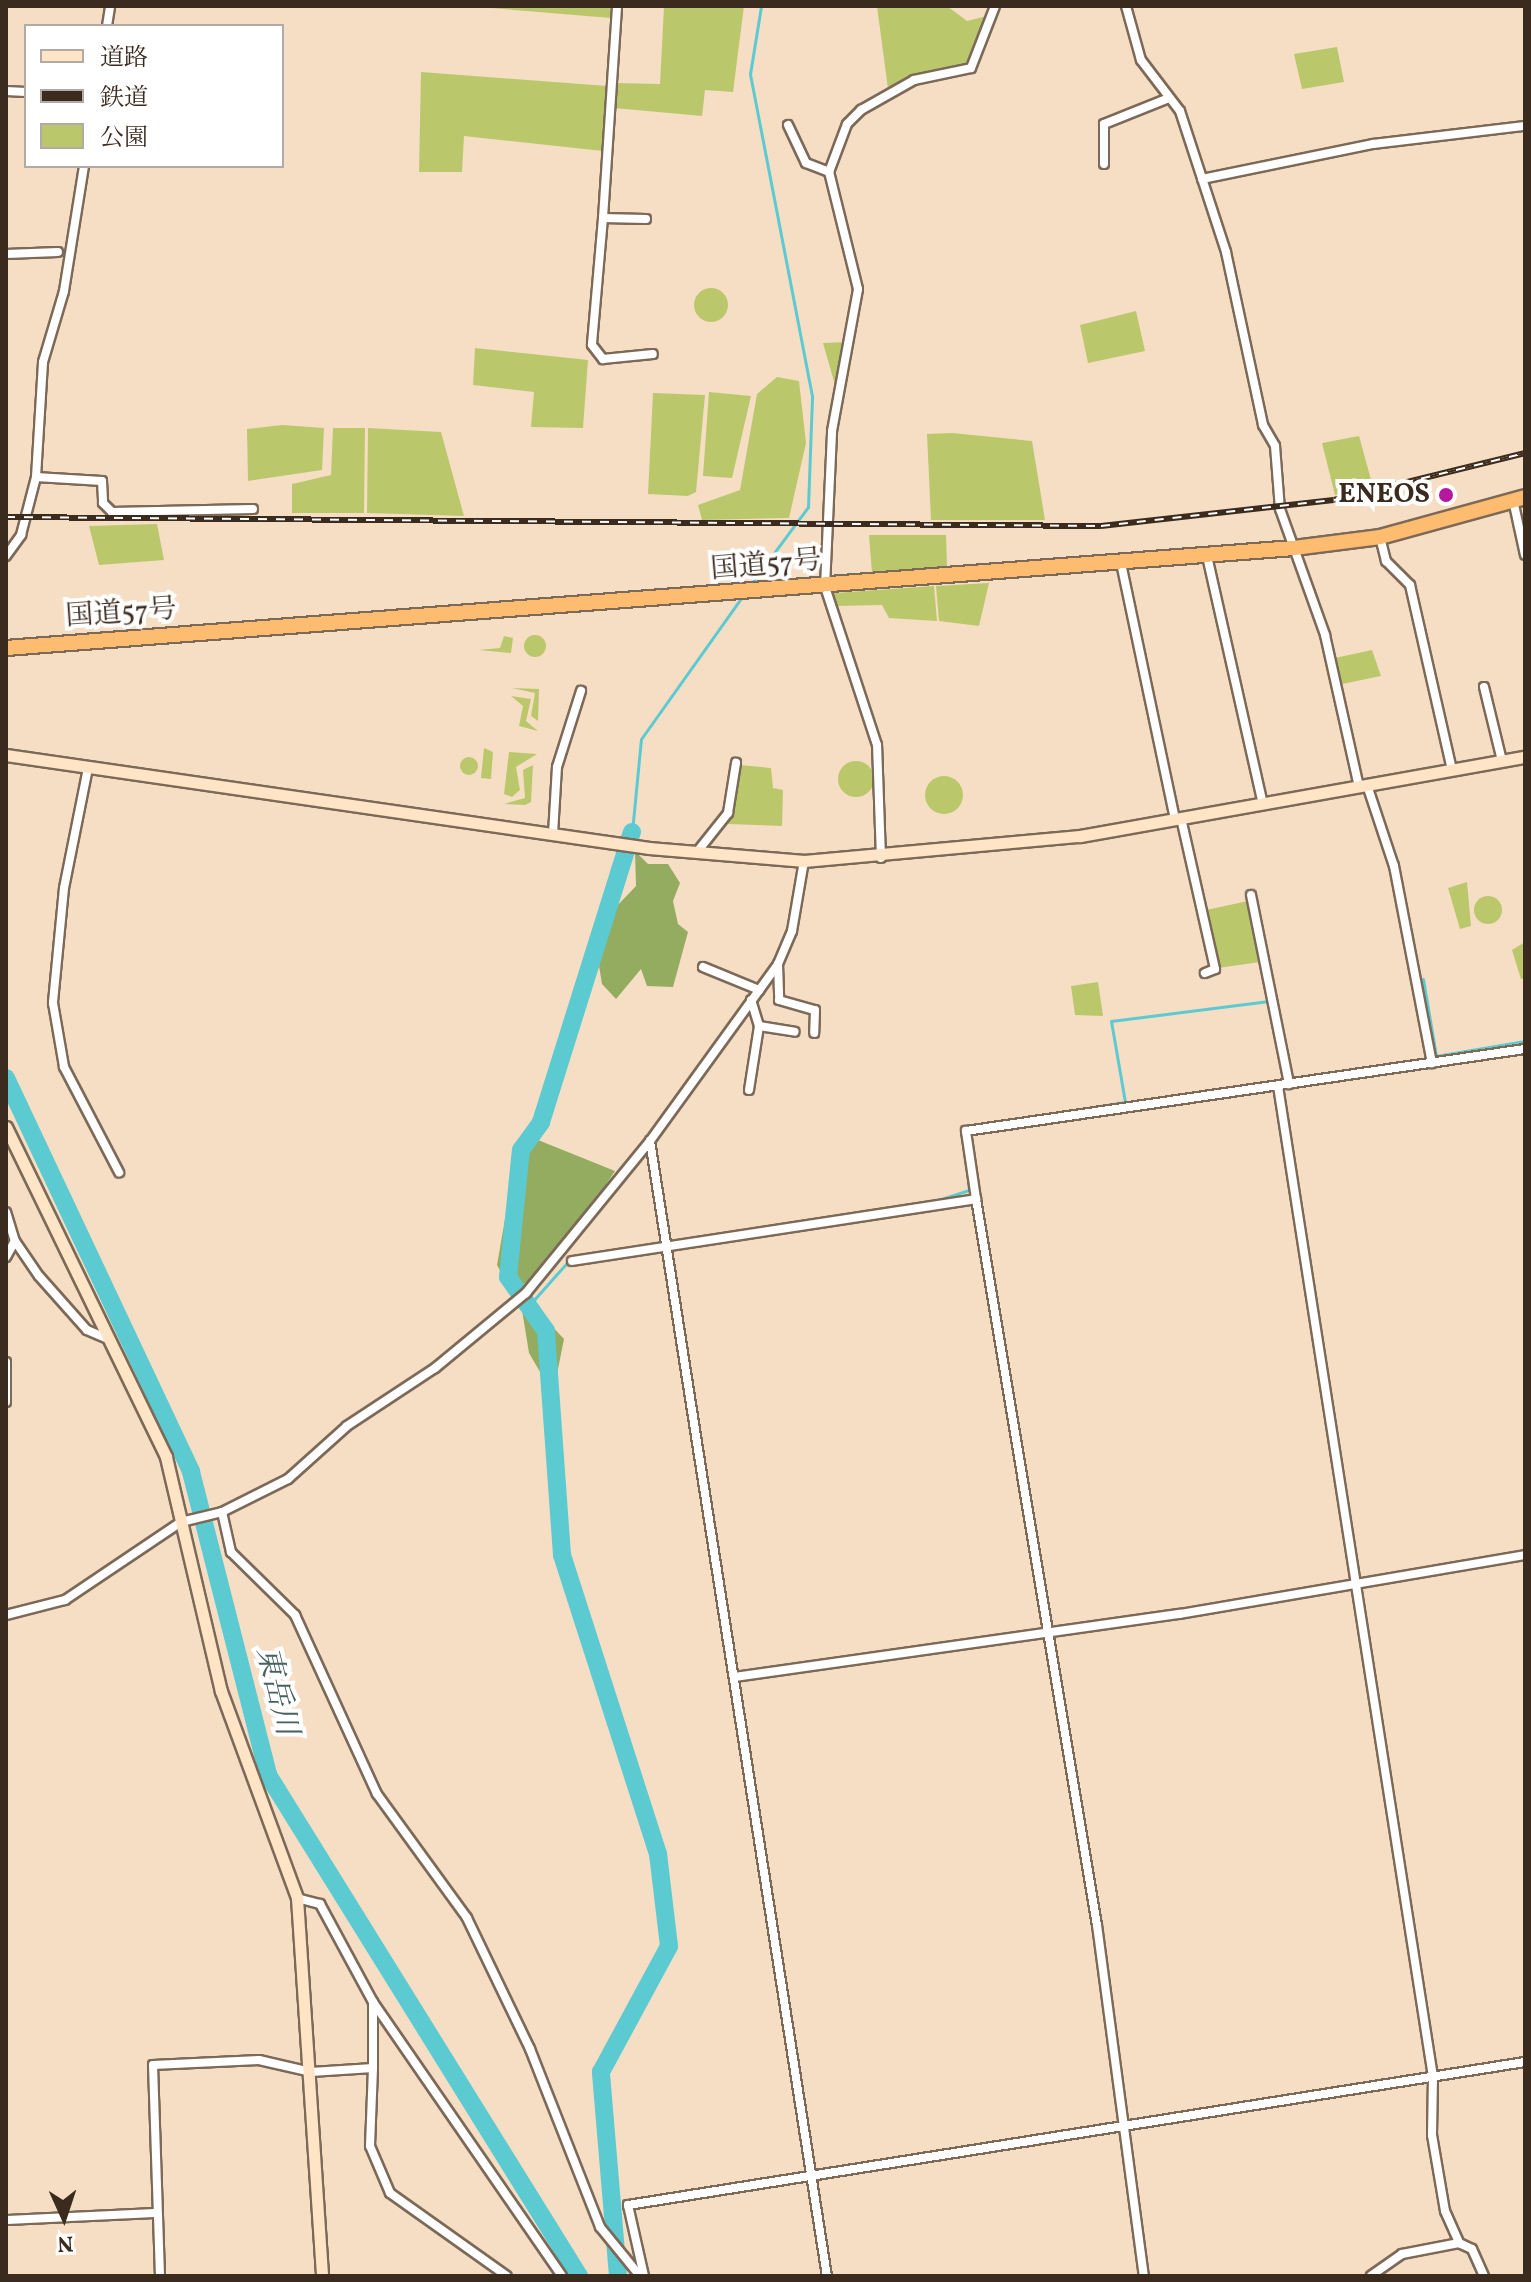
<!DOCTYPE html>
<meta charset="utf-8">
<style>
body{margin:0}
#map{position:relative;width:1531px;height:2282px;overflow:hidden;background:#f6dec5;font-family:Vollkorn,"Noto Serif JP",serif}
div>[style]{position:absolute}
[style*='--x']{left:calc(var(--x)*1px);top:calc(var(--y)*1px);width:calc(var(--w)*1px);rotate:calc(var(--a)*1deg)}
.green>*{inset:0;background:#bac86b}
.round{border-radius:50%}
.forest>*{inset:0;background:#93ac5f}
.stream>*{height:3px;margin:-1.5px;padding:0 1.5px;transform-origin:1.5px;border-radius:1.5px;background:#5ccad1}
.river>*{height:18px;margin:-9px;padding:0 9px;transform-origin:9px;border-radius:9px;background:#5ccad1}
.roads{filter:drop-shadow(2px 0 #7c6958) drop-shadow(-2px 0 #7c6958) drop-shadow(0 2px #7c6958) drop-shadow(0 -2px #7c6958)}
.street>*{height:8px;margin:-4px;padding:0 4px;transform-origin:4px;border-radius:4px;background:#fff}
.secondary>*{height:11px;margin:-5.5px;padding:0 5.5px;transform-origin:5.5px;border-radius:5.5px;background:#ffe4c6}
.highway>*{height:14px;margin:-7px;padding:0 7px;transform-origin:7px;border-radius:7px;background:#febc70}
.rail>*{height:6px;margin-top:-3px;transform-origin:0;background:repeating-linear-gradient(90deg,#fff 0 9px,#3b2a1e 0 18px);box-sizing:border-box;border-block:2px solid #3b2a1e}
.dots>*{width:22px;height:22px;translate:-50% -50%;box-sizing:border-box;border:4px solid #fff;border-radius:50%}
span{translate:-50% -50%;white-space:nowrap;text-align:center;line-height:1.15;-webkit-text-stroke:8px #fff;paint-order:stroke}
.poi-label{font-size:28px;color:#3b2a1e;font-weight:700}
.right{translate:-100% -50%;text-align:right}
.street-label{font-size:28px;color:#3b2a1e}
.water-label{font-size:30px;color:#47625d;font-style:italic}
.frame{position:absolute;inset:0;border:8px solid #3b2a1e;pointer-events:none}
.legend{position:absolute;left:24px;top:24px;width:260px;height:144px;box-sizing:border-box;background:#fff;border:2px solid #b1aaa5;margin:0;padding:10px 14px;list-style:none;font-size:24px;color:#3b2a1e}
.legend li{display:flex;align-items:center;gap:16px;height:40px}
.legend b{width:40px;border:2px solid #b1aaa5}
.north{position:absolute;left:24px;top:2178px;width:80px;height:80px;-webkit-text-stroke:6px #fff;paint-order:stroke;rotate:177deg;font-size:22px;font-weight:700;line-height:32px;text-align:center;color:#3b2a1e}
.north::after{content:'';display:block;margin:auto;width:28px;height:36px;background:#3b2a1e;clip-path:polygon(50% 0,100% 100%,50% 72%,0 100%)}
</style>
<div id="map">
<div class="green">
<div style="clip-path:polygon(467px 6px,616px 6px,611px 18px)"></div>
<div style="clip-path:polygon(664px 6px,744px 6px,733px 92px,705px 90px,702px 116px,614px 108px,616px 83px,660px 84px)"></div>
<div style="clip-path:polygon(877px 6px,947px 6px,967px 21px,987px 16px,969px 62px,888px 89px)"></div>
<div style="clip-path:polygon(1337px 47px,1344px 82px,1302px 89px,1294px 54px)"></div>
<div style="clip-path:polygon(421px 72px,607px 86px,603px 151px,464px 136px,462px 172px,419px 172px)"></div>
<div class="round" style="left:694px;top:288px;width:34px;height:34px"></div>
<div style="clip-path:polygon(1136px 311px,1145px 351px,1088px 363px,1080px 325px)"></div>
<div style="clip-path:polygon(847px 342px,835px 385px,823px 343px)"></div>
<div style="clip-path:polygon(475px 348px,588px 360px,583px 428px,531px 427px,534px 392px,473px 385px)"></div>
<div style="clip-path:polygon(777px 377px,799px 381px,806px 443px,789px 518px,702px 520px,698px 505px,740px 490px,757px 394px)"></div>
<div style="clip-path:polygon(709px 392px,751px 396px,732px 478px,703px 476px)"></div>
<div style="clip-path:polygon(653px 393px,705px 395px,696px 492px,688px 496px,648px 494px)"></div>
<div style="clip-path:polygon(282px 425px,324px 428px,322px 470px,248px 481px,247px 429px)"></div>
<div style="clip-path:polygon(333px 428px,365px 428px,364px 513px,292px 513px,292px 484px,331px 475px)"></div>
<div style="clip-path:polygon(368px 428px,441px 432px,464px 516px,367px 513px)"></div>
<div style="clip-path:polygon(952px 433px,1032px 441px,1045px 520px,931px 520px,927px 434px)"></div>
<div style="clip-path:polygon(1359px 436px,1373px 487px,1335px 495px,1322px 443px)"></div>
<div style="clip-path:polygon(157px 524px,164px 560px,99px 565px,89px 526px)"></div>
<div style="clip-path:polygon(869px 535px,946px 535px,947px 567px,872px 573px)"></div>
<div style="clip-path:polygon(989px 583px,979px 626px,939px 621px,936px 586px)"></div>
<div style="clip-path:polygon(934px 586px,937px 621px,889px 618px,882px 605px,836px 606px,834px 593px)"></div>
<div class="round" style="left:524px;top:635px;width:22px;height:22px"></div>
<div style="clip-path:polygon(504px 636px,513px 638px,511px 653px,479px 650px,500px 648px)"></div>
<div style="clip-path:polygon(1372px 650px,1381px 676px,1342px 684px,1335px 658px)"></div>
<div style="clip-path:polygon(512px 688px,539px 689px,538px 721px,531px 716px,535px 693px)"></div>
<div style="clip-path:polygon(511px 696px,531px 699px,526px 721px,538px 731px,519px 726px,523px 706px)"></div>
<div style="clip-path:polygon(484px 748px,493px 752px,491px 779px,481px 778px)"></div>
<div style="clip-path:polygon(509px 752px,537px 754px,516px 767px,520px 790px,512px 797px,504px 794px)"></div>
<div class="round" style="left:460px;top:757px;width:18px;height:18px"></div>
<div class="round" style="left:838px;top:761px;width:36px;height:36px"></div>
<div style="clip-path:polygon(533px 765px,531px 802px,525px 805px,504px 804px,525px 798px,523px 770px)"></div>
<div style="clip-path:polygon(740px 765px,771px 768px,773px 788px,783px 790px,782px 826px,728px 824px)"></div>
<div class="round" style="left:925px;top:776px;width:38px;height:38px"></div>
<div style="clip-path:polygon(1467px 882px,1471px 926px,1460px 929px,1448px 888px)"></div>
<div class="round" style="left:1474px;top:896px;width:28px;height:28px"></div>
<div style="clip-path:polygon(1248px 901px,1260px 962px,1218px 968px,1206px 910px)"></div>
<div style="clip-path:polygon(1525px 942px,1525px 978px,1521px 979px,1512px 950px)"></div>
<div style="clip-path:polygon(1098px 982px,1103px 1016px,1075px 1015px,1071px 986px)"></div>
</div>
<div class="forest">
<div style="clip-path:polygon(635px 851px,648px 864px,668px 864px,680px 883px,673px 901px,678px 924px,688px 932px,673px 987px,647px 986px,641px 969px,616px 999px,602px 984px,599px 966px,615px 908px,636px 886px)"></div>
<div style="clip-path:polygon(538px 1140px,615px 1171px,545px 1276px,515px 1287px,564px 1339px,553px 1394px,529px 1353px,522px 1310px,497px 1265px,515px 1162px)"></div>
</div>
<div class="stream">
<div style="--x:751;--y:584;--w:96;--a:-53.5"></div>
<div style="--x:808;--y:507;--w:111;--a:-87.9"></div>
<div style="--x:812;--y:396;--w:328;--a:-100.9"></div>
<div style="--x:750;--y:74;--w:69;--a:-80.8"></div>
<div style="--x:632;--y:832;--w:93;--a:-84.5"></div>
<div style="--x:641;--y:739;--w:174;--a:-54.6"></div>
<div style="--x:1423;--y:979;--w:78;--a:80.4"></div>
<div style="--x:1436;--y:1056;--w:90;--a:-9.6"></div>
<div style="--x:935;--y:1201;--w:36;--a:-18"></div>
<div style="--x:969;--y:1190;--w:62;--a:-95.5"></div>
<div style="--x:963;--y:1128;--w:164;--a:-9.1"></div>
<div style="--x:1125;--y:1102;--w:82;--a:-99.8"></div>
<div style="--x:1111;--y:1021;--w:159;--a:-7.2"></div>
<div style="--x:532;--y:1302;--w:60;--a:-48.4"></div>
</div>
<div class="river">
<div style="--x:6;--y:1078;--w:435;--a:64.8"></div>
<div style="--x:191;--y:1472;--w:313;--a:75.7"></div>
<div style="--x:268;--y:1775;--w:590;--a:58.17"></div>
<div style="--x:618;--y:2276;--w:205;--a:-94.8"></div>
<div style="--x:601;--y:2072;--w:143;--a:-61.6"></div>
<div style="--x:669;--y:1946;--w:93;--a:-96.8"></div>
<div style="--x:658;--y:1854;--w:314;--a:-107.8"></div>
<div style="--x:562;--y:1555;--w:225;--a:-94.1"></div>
<div style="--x:546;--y:1331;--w:66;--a:-125.1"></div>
<div style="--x:508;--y:1277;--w:128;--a:-84.2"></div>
<div style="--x:521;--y:1150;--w:34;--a:-54"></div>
<div style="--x:541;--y:1122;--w:304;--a:-72.6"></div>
</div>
<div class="roads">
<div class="street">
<div style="--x:1126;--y:6;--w:56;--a:74.5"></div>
<div style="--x:1141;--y:60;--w:64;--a:52.6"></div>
<div style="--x:1180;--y:111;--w:148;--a:71.9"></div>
<div style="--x:1226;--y:252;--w:177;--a:77.9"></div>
<div style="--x:1263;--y:425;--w:24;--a:60"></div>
<div style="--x:1275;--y:446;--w:63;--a:85.5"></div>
<div style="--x:1280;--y:509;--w:134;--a:70.3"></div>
<div style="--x:1325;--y:635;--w:156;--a:77.4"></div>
<div style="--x:107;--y:26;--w:20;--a:-81"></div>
<div style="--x:6;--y:91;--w:20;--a:3"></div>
<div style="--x:788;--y:125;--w:42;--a:64.7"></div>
<div style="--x:806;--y:163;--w:25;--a:21"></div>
<div style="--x:1104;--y:164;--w:40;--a:-90"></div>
<div style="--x:1104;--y:124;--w:70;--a:-21.8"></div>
<div style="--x:1202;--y:179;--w:175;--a:-11.6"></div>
<div style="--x:1373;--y:144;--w:153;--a:-6.8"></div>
<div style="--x:603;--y:218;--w:212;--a:-86.2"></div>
<div style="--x:646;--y:219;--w:43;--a:-178.7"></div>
<div style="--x:603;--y:218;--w:127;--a:95"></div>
<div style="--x:592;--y:345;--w:18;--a:52"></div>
<div style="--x:603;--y:359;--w:50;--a:-5.7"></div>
<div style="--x:6;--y:254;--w:52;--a:-2.2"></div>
<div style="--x:36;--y:477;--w:66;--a:3.5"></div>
<div style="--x:102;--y:481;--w:22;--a:87"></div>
<div style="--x:103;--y:503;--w:13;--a:45"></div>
<div style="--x:112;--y:512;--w:141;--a:-1.2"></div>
<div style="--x:1513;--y:500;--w:56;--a:77.7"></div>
<div style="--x:1380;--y:537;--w:25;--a:76"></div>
<div style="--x:1386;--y:561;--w:34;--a:45"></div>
<div style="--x:1410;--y:585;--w:190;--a:77.2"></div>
<div style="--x:6;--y:556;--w:26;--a:-54"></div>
<div style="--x:21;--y:535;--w:60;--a:-75.5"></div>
<div style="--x:36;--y:477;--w:115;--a:-86.5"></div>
<div style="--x:43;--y:362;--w:74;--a:-73.5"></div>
<div style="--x:64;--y:291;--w:127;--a:-80.9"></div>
<div style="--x:1207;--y:556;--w:254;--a:77.3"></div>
<div style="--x:1121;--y:563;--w:262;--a:78.1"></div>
<div style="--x:1484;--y:687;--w:76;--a:76.3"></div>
<div style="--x:88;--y:768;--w:122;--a:101.3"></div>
<div style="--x:64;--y:888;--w:116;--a:95.5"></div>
<div style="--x:53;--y:1003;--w:65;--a:80.2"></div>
<div style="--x:64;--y:1067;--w:119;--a:62.4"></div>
<div style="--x:1367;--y:785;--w:85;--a:71.6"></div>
<div style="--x:1394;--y:866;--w:201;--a:79.1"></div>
<div style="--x:1181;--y:818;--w:155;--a:77.3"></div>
<div style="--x:1215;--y:969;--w:11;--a:158"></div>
<div style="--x:553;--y:834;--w:67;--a:-86.6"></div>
<div style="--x:557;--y:767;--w:80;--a:-72.5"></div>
<div style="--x:697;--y:852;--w:50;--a:-51.5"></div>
<div style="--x:728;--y:813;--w:51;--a:-80.9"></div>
<div style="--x:881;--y:858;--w:113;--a:-92"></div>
<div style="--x:877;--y:745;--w:166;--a:-108.2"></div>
<div style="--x:825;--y:587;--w:156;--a:-87.4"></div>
<div style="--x:832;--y:431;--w:144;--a:-79.6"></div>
<div style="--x:858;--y:289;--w:121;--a:-103.9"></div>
<div style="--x:829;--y:172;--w:51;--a:-69.4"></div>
<div style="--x:847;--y:124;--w:20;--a:-45"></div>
<div style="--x:861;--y:110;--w:61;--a:-29.5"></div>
<div style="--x:914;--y:80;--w:58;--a:-11.9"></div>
<div style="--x:971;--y:68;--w:66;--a:-68.8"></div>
<div style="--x:1251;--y:895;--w:193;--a:78.6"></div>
<div style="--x:778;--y:964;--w:36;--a:88"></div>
<div style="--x:779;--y:1000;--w:37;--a:16"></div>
<div style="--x:815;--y:1010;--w:23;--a:92"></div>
<div style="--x:703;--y:967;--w:61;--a:22.3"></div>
<div style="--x:759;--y:1026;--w:36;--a:9"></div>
<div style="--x:1278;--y:1086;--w:1003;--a:81.11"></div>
<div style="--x:1433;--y:2077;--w:58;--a:91"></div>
<div style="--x:1432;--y:2135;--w:77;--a:80.3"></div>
<div style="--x:1445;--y:2211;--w:35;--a:66"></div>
<div style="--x:1459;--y:2243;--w:58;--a:169.1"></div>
<div style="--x:1402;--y:2254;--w:38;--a:145"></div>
<div style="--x:749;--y:1090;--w:65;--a:-81.1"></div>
<div style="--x:759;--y:1026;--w:27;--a:-107"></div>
<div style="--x:650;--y:1141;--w:1149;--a:81.14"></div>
<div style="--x:976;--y:1199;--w:736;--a:80.54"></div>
<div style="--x:1097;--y:1925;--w:354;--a:82.4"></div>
<div style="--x:6;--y:1212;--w:30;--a:73"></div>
<div style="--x:15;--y:1241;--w:42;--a:55.6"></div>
<div style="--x:39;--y:1276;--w:72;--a:48.4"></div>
<div style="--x:87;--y:1330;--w:21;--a:23"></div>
<div style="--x:6;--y:1257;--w:18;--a:-61"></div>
<div style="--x:572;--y:1261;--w:409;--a:-8.7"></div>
<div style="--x:976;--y:1199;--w:69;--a:-98.4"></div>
<div style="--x:966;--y:1131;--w:565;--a:-8.35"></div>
<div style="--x:6;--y:1362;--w:40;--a:90"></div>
<div style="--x:222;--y:1512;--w:41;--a:77.3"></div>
<div style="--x:231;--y:1552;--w:90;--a:44.5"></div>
<div style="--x:295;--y:1615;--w:197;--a:65.4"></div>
<div style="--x:377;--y:1794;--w:153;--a:54"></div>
<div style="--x:467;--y:1918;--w:145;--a:64.3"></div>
<div style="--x:530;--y:2049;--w:191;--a:68.5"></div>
<div style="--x:600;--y:2227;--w:63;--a:50.8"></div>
<div style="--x:6;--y:1615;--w:61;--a:-14.3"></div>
<div style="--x:65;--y:1600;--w:140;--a:-33.9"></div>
<div style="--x:181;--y:1522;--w:42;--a:-13.7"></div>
<div style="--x:222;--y:1512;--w:74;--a:-26.6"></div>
<div style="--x:288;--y:1479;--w:79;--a:-41.9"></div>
<div style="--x:347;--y:1426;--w:105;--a:-33.4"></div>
<div style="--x:435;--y:1368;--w:118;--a:-39.5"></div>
<div style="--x:526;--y:1293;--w:196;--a:-50.8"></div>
<div style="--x:650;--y:1141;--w:218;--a:-54.1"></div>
<div style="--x:778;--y:964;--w:36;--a:-67"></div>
<div style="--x:792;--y:931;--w:71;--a:-80.3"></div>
<div style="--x:735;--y:1677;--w:449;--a:-8.1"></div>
<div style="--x:1180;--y:1614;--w:350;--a:-9.7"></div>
<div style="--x:297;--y:1898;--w:24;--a:15"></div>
<div style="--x:320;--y:1904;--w:111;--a:61.6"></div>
<div style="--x:373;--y:2002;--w:333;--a:55.4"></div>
<div style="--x:373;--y:2068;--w:78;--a:92.2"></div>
<div style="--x:370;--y:2146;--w:51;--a:66.9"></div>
<div style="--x:390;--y:2193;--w:143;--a:35.4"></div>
<div style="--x:6;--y:2220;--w:150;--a:-2.7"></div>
<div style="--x:1459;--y:2243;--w:14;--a:25"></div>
<div style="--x:1472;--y:2249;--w:30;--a:66"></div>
<div style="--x:160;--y:2276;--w:211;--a:-91.9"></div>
<div style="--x:153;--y:2065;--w:106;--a:-2.7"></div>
<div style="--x:259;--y:2060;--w:53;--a:13"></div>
<div style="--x:311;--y:2072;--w:62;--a:-3.7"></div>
<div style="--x:373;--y:2068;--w:66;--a:-90"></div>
<div style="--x:644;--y:2276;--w:73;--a:-102.7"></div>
<div style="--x:628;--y:2205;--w:908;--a:-9.06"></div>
</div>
<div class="secondary">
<div style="--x:6;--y:755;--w:650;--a:8.23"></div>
<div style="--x:649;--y:848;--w:156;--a:4.8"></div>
<div style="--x:804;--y:861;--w:277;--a:-5.2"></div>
<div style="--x:1080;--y:836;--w:452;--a:-10.1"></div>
<div style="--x:6;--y:1127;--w:367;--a:64.1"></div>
<div style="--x:166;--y:1457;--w:240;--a:76.8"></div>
<div style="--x:221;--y:1691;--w:221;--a:69.8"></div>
<div style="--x:297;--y:1898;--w:379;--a:86.2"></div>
</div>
<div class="highway">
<div style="--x:6;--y:648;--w:1292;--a:-4.44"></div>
<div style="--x:1294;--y:548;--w:87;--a:-7.3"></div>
<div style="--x:1380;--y:537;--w:150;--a:-15.4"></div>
</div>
</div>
<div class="rail">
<div style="--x:6;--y:517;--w:1095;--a:0.47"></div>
<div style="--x:1101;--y:526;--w:234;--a:-6.4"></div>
<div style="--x:1334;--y:500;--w:197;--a:-13.8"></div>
</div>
<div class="dots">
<div style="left:1446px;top:495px;background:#b5179e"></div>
</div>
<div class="poi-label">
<span class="right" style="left:1430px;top:495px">ENEOS</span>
</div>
<div class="street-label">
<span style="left:766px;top:566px;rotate:-5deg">国道57号</span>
<span style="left:121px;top:614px;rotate:-4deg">国道57号</span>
</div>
<div class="water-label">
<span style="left:276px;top:1691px;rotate:76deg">東岳川</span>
</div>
<div class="frame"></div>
<ul class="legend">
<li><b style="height:10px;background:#ffe4c6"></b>道路</li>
<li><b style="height:10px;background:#3b2a1e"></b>鉄道</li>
<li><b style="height:22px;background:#bac86b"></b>公園</li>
</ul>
<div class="north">N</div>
</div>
